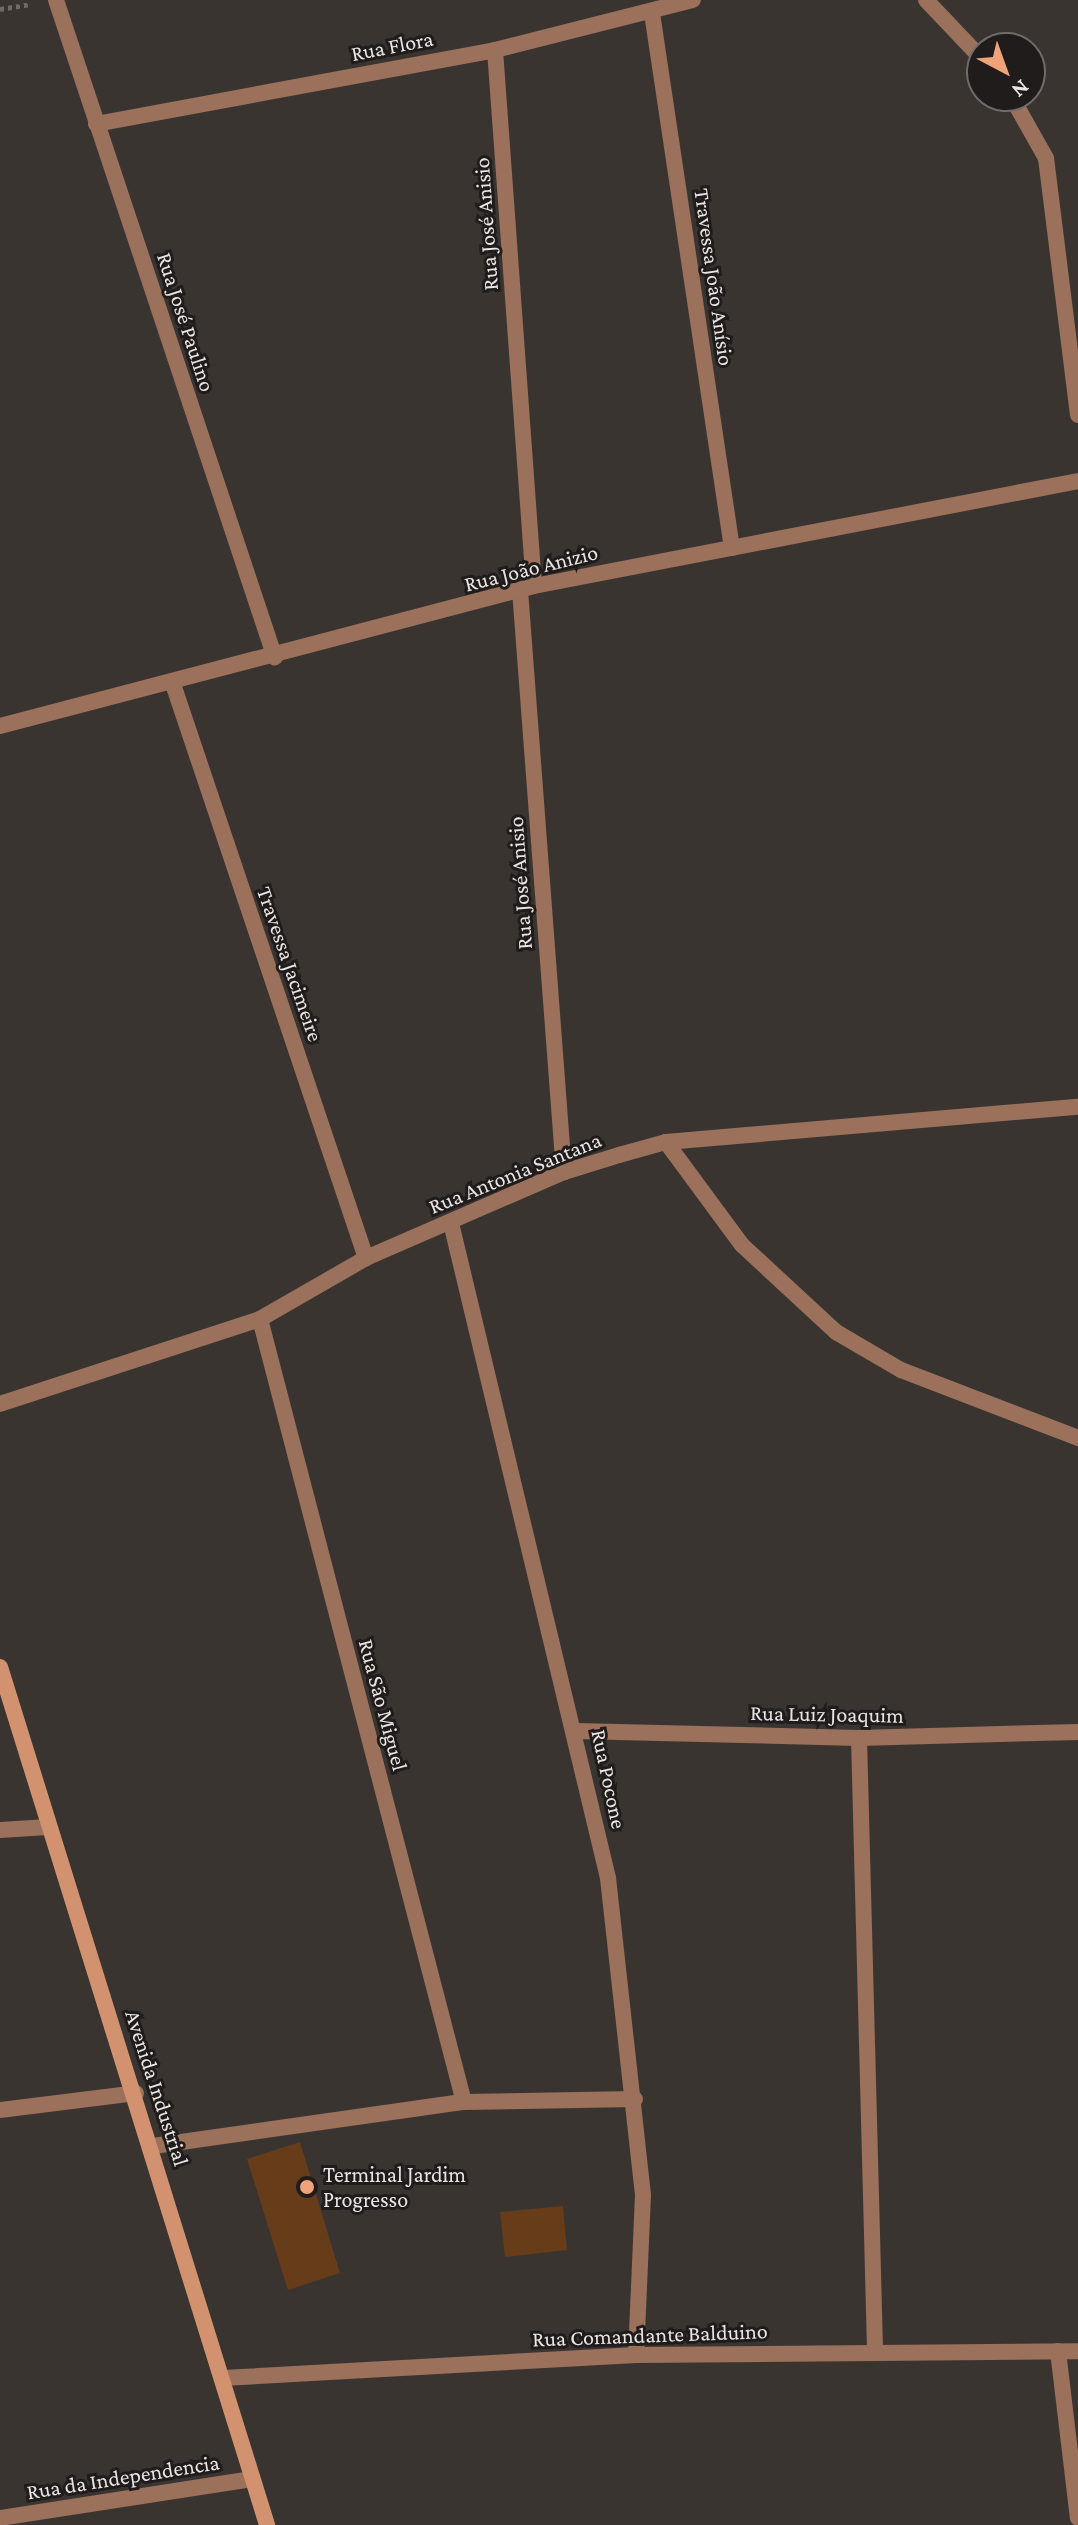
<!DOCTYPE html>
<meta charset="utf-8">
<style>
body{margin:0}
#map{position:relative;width:1078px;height:2525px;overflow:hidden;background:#3a3431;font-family:"Crimson Pro",serif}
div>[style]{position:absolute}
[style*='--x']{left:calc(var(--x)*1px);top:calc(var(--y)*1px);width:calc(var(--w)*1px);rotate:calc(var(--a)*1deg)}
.building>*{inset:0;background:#663c19}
.path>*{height:5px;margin-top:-2.5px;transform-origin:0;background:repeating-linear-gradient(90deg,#6f6a67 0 4px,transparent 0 8px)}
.street>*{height:16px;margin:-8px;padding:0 8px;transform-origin:8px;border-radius:8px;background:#9b715c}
.secondary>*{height:16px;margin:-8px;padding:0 8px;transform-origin:8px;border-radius:8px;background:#d3926f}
.dots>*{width:22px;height:22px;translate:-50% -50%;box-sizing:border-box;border:4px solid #1f1c1b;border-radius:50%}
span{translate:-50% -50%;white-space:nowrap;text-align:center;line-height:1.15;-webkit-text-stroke:6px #1f1c1b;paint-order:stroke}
.street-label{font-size:22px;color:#e9e5e3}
.poi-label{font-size:22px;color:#e9e5e3}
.left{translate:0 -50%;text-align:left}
.north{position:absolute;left:966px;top:32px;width:80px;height:80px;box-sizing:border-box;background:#1f1c1b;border:2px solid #706c6b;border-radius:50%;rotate:139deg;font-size:22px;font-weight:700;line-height:32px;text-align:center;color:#e9e5e3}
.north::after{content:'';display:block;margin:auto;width:28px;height:36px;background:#efa378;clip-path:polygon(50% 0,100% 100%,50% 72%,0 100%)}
</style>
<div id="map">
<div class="building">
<div style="clip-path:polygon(300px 2142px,340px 2273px,288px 2290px,247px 2159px)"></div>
<div style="clip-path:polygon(563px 2206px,567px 2250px,505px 2257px,500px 2212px)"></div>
</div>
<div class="path">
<div style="--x:0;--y:9;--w:31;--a:-9"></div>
</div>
<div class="street">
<div style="--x:56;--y:0;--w:693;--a:71.59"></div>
<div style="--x:926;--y:0;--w:81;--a:46.5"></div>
<div style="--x:652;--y:13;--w:541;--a:81.5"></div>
<div style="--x:495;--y:50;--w:537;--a:85.84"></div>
<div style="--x:1011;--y:96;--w:71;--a:60.6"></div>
<div style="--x:1046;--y:158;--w:259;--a:82.9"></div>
<div style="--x:96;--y:124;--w:406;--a:-10.5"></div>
<div style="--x:495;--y:50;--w:204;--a:-14.2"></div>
<div style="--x:520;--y:590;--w:584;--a:85.68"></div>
<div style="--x:173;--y:684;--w:606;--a:71.42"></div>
<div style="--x:0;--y:726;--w:552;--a:-14.69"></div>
<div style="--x:534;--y:586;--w:554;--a:-10.92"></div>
<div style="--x:666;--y:1142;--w:128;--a:53.6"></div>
<div style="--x:742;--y:1245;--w:128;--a:42.8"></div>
<div style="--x:836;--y:1332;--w:75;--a:30.3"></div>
<div style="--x:901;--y:1370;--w:190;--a:21"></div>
<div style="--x:451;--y:1223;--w:674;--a:76.52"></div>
<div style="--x:608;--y:1878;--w:319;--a:83.7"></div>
<div style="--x:643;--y:2195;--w:160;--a:92.5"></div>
<div style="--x:260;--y:1319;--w:809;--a:75.4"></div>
<div style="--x:0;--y:1404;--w:274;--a:-18.1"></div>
<div style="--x:260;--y:1319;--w:122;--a:-29.9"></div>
<div style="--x:366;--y:1258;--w:216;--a:-23.5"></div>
<div style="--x:564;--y:1172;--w:58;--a:-17.2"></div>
<div style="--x:619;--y:1155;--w:49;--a:-15.5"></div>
<div style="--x:666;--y:1142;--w:413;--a:-4.9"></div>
<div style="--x:576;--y:1731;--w:283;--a:1.4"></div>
<div style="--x:859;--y:1738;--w:219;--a:-1.6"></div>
<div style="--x:859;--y:1738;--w:612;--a:88.5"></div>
<div style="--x:0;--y:1830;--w:48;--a:-3.6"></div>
<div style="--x:0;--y:2110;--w:137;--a:-7.1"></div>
<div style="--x:153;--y:2146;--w:314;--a:-8.1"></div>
<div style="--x:464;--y:2102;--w:171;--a:-1"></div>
<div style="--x:1058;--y:2351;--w:168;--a:83.2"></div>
<div style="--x:223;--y:2378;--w:414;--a:-3.2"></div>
<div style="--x:636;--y:2355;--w:442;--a:-0.5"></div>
<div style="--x:0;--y:2518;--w:255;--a:-8.8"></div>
</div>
<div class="secondary">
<div style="--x:0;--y:1667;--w:899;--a:72.71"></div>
</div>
<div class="dots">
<div style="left:307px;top:2187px;background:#efa378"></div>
</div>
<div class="street-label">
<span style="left:392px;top:46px;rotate:-11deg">Rua Flora</span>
<span style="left:486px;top:224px;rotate:-94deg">Rua José Anisio</span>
<span style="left:714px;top:277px;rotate:82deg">Travessa João Anísio</span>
<span style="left:186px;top:322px;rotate:72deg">Rua José Paulino</span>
<span style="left:531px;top:568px;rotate:-14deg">Rua João Anizio</span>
<span style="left:520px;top:883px;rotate:-94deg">Rua José Anisio</span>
<span style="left:290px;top:964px;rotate:71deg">Travessa Jacimeire</span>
<span style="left:515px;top:1173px;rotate:-22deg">Rua Antonia Santana</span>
<span style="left:383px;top:1705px;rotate:75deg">Rua São Miguel</span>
<span style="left:827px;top:1714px;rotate:1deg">Rua Luiz Joaquim</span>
<span style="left:609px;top:1779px;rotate:78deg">Rua Pocone</span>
<span style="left:157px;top:2088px;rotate:72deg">Avenida Industrial</span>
<span style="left:650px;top:2335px;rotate:-2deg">Rua Comandante Balduino</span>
<span style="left:123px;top:2477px;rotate:-9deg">Rua da Independencia</span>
</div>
<div class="poi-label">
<span class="left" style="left:323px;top:2187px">Terminal Jardim<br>Progresso</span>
</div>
<div class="north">N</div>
</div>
